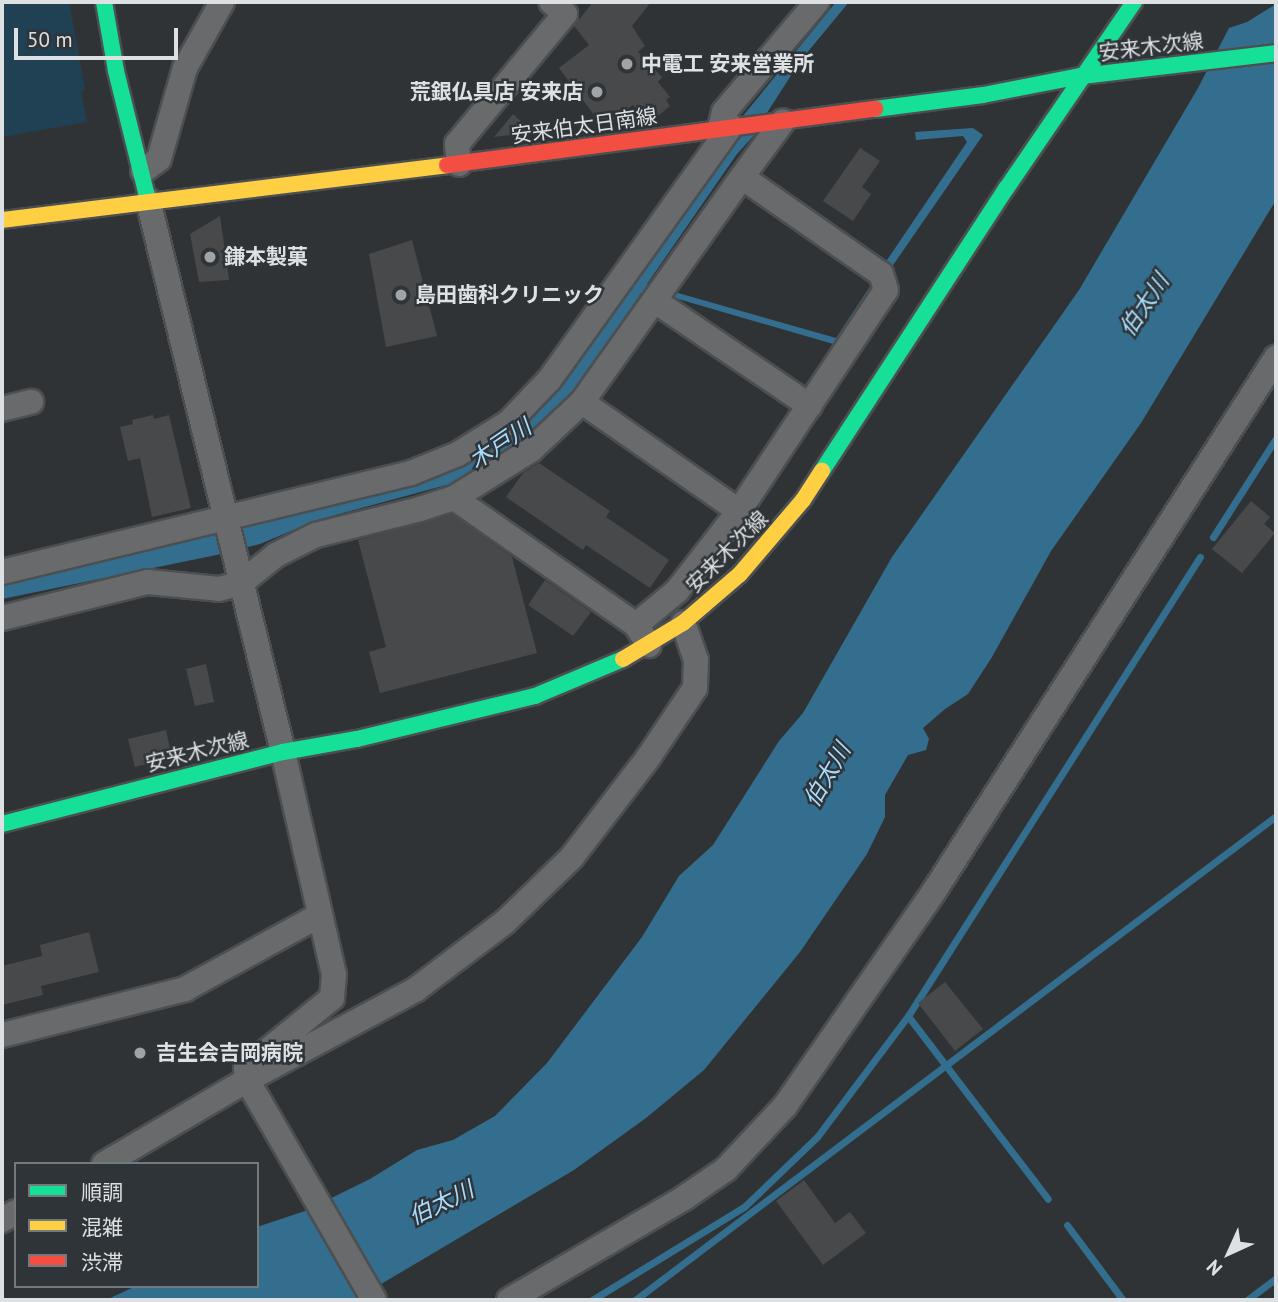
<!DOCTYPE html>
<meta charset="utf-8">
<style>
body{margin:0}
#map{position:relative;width:1278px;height:1302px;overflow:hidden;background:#303336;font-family:"PT Sans","Noto Sans JP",sans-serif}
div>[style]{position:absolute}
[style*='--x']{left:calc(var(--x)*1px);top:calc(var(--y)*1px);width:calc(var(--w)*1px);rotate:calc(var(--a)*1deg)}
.green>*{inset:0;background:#204153}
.water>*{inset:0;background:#346e8e}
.stream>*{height:7px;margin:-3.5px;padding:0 3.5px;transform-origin:3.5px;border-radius:3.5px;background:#346e8e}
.building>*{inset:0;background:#47494b}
.roads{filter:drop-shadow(2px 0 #4c4f51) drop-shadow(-2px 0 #4c4f51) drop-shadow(0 2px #4c4f51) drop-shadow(0 -2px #4c4f51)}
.street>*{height:24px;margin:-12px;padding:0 12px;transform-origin:12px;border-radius:12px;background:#686a6c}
.fast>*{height:16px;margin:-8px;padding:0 8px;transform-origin:8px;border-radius:8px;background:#16e098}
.slow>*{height:16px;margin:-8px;padding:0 8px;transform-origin:8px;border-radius:8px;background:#ffcf43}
.jam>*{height:16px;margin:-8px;padding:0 8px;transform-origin:8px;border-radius:8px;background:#f24e42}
.dots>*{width:19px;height:19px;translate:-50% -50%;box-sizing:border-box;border:4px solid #2e3438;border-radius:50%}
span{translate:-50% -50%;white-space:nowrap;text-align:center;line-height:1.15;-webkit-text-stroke:5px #2e3438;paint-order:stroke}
.street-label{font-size:21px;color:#dde1e3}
.poi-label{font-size:21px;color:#dde1e3;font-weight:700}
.left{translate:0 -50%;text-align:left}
.right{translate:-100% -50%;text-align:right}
.water-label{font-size:23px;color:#a8dcfc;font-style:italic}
.frame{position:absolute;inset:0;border:4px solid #dde1e3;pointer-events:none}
.legend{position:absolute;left:14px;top:1162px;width:245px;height:126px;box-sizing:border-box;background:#2e3438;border:2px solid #74797c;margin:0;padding:9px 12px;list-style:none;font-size:21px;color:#dde1e3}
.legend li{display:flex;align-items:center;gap:14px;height:35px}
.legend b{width:35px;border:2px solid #74797c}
.north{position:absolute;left:1194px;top:1218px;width:70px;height:70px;-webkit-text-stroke:5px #2e3438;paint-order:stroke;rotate:225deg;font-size:19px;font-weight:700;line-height:28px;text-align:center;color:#dde1e3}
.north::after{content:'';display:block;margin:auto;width:24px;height:32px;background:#dde1e3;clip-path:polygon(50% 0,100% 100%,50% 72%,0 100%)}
.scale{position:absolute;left:14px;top:28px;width:164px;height:32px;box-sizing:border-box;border:4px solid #dde1e3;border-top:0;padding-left:9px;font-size:21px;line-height:24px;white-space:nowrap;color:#dde1e3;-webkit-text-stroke:5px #2e3438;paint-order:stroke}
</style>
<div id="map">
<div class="green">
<div style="clip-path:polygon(2px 2px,69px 2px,85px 90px,81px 91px,87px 122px,2px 137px)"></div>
</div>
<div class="water">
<div style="clip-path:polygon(836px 2px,849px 2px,801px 60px,763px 119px,738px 122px)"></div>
<div style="clip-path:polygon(1276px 4px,1276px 200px,1141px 423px,1051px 551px,992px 657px,968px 694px,945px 709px,923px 728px,929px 739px,926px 750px,908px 755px,885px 795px,885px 817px,867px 854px,800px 952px,704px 1070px,646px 1118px,574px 1170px,354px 1300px,106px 1300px,136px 1286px,257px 1286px,257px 1227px,305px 1211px,370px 1179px,417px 1150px,453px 1140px,495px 1116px,547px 1063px,642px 937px,679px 876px,713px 845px,779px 741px,803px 713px,892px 557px,1079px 290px,1198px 88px,1229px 28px,1247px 22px)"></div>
<div style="clip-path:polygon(973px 128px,983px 135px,889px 271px,883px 266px,967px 142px,963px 136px,916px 140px,915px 132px)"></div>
<div style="clip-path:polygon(758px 131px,737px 154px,647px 284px,656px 287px,652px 293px,641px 293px,584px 381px,538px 430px,481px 469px,450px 484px,317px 520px,260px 544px,235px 550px,230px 527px,412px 481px,552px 393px,604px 328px,733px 134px)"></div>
<div style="clip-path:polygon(875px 279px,879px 287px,840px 346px,668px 296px,671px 291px,836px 338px)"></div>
<div style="clip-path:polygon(226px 528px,231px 552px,2px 599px,2px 582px)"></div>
</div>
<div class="stream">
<div style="--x:1213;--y:537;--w:117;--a:-57.5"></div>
<div style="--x:908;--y:1016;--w:230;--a:52.6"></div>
<div style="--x:1067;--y:1225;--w:94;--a:53.3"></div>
<div style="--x:592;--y:1300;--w:178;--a:-31.5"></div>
<div style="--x:744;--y:1207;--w:101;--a:-43.8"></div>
<div style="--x:817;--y:1137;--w:151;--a:-53.1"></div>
<div style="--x:908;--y:1016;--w:544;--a:-57.54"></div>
<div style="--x:635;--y:1300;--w:803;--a:-37.06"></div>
<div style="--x:1247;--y:1300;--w:36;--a:-37"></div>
</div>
<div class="building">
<div style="clip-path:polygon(593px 2px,651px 2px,632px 26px,645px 46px,638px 52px,662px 77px,658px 82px,670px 97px,666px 100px,670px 106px,658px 116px,652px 117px,649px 113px,642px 118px,633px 105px,610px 122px,600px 123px,559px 68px,589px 45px,574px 26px)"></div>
<div style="clip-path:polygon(513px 114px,532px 132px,494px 137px)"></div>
<div style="clip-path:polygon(860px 148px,880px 161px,862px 187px,871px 194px,853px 221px,823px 201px)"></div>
<div style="clip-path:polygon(220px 216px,229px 280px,199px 282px,190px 234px)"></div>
<div style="clip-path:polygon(412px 240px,437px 336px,386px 347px,369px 254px)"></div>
<div style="clip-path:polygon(153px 415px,154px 419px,169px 415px,191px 508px,152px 517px,140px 458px,128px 461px,120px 427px,133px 424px,132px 420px)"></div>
<div style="clip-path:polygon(539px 463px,610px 511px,606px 517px,669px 560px,650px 588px,586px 545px,583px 550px,506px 497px,523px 473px)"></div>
<div style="clip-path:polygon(1251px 501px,1270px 517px,1264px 524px,1275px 533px,1242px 573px,1212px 549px)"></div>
<div style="clip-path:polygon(452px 514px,512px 557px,537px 653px,380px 693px,369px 652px,386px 647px,358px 540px)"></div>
<div style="clip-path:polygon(545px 580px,591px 612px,573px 636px,528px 605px)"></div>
<div style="clip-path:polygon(206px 664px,214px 702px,195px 706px,186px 669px)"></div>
<div style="clip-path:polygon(166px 730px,172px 758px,135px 767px,128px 739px)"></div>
<div style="clip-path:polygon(89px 932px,99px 972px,41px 986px,43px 995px,2px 1005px,2px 966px,42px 956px,40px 945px)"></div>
<div style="clip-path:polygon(945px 982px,983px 1029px,955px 1051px,918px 1003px)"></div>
<div style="clip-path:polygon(804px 1180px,835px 1223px,850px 1212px,866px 1233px,823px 1265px,776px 1201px)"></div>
</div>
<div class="roads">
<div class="street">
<div style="--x:720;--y:128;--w:16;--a:-76"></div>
<div style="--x:724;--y:112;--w:144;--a:-49.8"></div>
<div style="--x:459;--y:164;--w:20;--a:-96"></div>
<div style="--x:457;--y:144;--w:169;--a:-50.3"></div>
<div style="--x:565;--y:14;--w:18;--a:-139"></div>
<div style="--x:143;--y:171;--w:20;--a:-37"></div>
<div style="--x:159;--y:159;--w:95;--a:-74.1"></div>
<div style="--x:185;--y:68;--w:76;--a:-60.7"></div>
<div style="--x:148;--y:200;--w:568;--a:76.26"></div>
<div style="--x:283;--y:752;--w:229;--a:77.1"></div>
<div style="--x:334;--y:975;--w:23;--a:95"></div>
<div style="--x:332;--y:998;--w:111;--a:140.9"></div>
<div style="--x:246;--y:1068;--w:12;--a:85"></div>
<div style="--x:247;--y:1080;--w:254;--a:60"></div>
<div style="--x:655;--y:301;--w:187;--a:34.1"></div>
<div style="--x:582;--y:402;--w:276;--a:-54.6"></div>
<div style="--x:2;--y:409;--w:30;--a:-14"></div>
<div style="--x:454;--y:498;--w:91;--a:-31.9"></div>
<div style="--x:531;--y:450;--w:70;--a:-43.3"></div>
<div style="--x:582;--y:402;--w:191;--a:34.8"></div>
<div style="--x:739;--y:511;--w:101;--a:127.8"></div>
<div style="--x:677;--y:591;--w:53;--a:140.3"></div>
<div style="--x:739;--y:511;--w:265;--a:-56.4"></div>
<div style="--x:886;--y:290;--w:17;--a:-107"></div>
<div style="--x:881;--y:274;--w:169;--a:-145.1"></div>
<div style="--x:742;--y:177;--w:69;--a:-53.8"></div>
<div style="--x:2;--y:572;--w:421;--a:-13.6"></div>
<div style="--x:411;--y:473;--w:51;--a:-22"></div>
<div style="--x:458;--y:454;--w:60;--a:-32.1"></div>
<div style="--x:509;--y:422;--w:59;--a:-46.4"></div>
<div style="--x:550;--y:379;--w:311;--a:-54.4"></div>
<div style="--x:2;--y:618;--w:150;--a:-13.9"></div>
<div style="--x:148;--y:582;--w:71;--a:5.6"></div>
<div style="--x:219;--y:589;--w:23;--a:-15"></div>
<div style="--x:241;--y:583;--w:45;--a:-38.7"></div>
<div style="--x:276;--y:555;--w:45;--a:-26.6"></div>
<div style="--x:316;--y:535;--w:107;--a:-14"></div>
<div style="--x:420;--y:509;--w:36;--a:-18"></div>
<div style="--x:454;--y:498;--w:222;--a:34.9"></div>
<div style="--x:636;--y:625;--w:24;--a:57"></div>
<div style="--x:2;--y:1035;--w:189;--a:-14.1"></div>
<div style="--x:185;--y:989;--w:154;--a:-28.7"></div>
<div style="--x:104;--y:1164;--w:166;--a:-30.4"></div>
<div style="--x:247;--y:1080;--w:191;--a:-28.2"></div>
<div style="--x:415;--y:990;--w:113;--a:-37.1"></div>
<div style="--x:505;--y:922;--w:93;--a:-44.1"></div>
<div style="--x:572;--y:857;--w:125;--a:-52.5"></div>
<div style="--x:648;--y:758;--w:84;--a:-56.1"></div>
<div style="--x:695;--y:688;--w:28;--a:-88"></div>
<div style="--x:696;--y:660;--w:39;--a:-109"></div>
<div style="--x:2;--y:1220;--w:16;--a:-30"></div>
<div style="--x:509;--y:1300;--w:203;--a:-30.2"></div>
<div style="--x:684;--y:1198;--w:51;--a:-34.6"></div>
<div style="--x:726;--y:1169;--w:86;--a:-46.9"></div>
<div style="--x:785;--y:1106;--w:259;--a:-55.2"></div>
<div style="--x:933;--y:893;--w:636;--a:-57.34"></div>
</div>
<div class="fast">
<div style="--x:104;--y:2;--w:70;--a:80.1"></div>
<div style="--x:116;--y:71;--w:133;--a:76.1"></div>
<div style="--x:875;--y:109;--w:109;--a:-7.4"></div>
<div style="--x:983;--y:95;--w:100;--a:-11"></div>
<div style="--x:1081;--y:76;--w:196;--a:-6.7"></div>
<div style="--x:822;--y:471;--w:337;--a:-56.9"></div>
<div style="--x:1006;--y:189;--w:227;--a:-55.6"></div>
<div style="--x:2;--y:824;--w:290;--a:-14.4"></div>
<div style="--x:283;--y:752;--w:75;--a:-10"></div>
<div style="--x:357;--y:739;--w:183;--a:-13.6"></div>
<div style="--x:535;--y:696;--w:95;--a:-22.8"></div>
</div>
<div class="slow">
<div style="--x:2;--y:220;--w:448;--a:-7"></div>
<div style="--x:623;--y:659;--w:70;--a:-31"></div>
<div style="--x:683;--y:623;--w:75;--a:-40.7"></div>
<div style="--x:740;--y:574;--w:97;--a:-49.6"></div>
<div style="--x:803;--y:500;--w:35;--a:-57"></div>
</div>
<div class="jam">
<div style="--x:447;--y:165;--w:432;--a:-7.5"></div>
</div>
</div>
<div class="dots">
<div style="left:627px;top:64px;background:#a0a4a6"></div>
<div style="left:597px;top:92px;background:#a0a4a6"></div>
<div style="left:210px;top:257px;background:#a0a4a6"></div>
<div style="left:401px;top:295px;background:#a0a4a6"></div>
<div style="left:140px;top:1053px;background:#a0a4a6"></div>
</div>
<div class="street-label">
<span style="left:1151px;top:47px;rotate:-7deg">安来木次線</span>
<span style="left:584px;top:126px;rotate:-8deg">安来伯太日南線</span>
<span style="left:727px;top:552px;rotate:-45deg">安来木次線</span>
<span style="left:197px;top:752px;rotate:-14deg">安来木次線</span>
</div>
<div class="poi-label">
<span class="left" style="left:641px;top:64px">中電工 安来営業所</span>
<span class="right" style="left:583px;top:92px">荒銀仏具店 安来店</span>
<span class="left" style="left:224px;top:257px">鎌本製菓</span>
<span class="left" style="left:415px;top:295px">島田歯科クリニック</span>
<span class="left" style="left:156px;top:1053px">吉生会吉岡病院</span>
</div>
<div class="water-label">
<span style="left:1144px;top:305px;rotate:-56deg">伯太川</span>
<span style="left:500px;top:444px;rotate:-34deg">木戸川</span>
<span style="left:827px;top:775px;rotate:-60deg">伯太川</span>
<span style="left:441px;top:1203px;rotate:-26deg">伯太川</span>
</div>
<div class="frame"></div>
<ul class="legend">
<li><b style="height:9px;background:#16e098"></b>順調</li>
<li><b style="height:9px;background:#ffcf43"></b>混雑</li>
<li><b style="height:9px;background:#f24e42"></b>渋滞</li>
</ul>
<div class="north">N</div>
<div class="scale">50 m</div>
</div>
